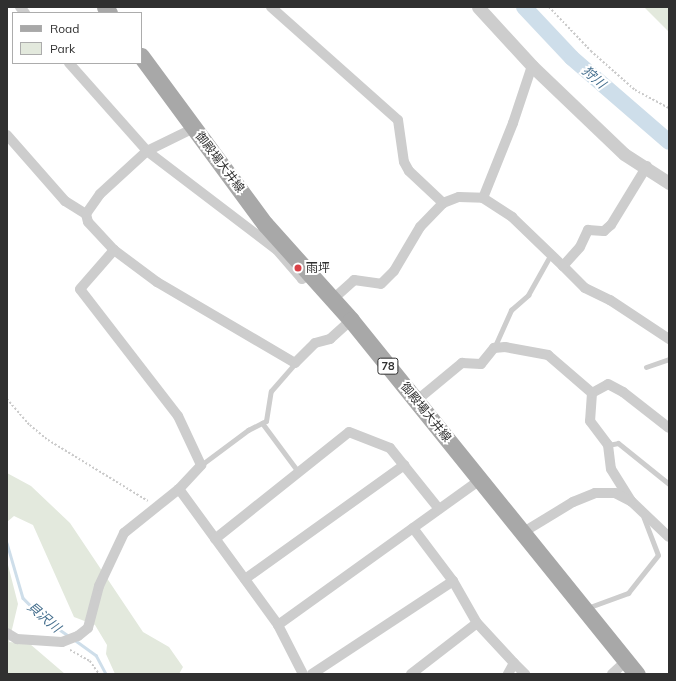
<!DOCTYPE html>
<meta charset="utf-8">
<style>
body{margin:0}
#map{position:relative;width:676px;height:681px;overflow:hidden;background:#fff;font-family:Mulish,"Noto Sans JP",sans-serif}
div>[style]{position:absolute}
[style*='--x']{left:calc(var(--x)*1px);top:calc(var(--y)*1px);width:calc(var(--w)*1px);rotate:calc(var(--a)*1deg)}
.green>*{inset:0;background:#e3e9dd}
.stream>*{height:2.5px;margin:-1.25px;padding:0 1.25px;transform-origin:1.25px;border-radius:1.25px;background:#cedeea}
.river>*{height:16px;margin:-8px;padding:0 8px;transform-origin:8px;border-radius:8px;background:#cedeea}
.path>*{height:1.5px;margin-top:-0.75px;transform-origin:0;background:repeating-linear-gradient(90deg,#cacaca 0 2px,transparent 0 4px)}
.service>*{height:5px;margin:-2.5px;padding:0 2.5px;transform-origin:2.5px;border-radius:2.5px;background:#cdcdcd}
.minor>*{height:10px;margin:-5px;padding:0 5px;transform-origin:5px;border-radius:5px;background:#cdcdcd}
.tertiary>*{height:13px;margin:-6.5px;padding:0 6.5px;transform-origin:6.5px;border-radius:6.5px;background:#cdcdcd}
.primary>*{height:17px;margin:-8.5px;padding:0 8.5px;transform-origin:8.5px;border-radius:8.5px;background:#a8a8a8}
.dots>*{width:11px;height:11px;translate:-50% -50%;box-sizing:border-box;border:2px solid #fff;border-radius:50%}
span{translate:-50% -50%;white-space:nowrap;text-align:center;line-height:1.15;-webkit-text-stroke:4px #fff;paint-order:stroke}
.shield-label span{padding:1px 3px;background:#fff;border:1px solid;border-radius:3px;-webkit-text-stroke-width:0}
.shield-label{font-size:11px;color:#303030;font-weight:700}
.street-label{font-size:12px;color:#303030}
.poi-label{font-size:12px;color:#303030}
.left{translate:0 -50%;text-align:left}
.water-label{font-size:13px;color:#446e8d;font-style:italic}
.frame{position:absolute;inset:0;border:8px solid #303030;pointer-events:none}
.legend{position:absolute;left:12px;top:12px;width:130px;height:52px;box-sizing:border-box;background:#fff;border:1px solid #acacac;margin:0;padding:5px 7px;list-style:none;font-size:12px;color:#303030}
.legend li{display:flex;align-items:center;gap:8px;height:20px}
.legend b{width:20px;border:1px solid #acacac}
</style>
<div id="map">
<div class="green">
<div style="clip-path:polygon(644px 7px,669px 7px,669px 32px)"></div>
<div style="clip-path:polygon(7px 473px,31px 486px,70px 523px,143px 632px,169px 647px,183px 667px,179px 674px,115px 674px,106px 654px,107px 645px,95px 625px,74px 617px,33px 525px,14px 516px,7px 522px)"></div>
<div style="clip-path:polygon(7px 561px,18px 604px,9px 642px,30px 644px,65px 674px,7px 674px)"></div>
</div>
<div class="stream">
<div style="--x:7;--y:543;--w:57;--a:73.8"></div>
<div style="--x:23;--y:598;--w:28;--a:45"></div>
<div style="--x:43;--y:618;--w:32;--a:35"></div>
<div style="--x:75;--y:640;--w:26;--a:36"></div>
<div style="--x:96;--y:655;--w:21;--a:62"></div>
</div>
<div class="river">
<div style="--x:524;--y:7;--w:70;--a:46.7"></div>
<div style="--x:572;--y:58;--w:128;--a:40.9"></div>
</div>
<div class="path">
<div style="--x:549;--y:7;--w:61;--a:46.3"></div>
<div style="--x:591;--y:51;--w:59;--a:41.6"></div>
<div style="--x:635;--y:90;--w:38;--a:28"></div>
<div style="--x:7;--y:399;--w:35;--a:49"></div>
<div style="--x:30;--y:425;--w:23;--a:40"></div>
<div style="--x:48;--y:440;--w:117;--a:31.4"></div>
<div style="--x:70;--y:650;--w:23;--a:29"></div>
<div style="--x:90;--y:661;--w:16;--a:55"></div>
</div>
<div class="service">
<div style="--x:494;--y:348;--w:42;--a:-65.9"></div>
<div style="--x:511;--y:310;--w:23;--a:-41"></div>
<div style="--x:528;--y:295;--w:47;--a:-60.7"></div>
<div style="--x:646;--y:367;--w:24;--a:-19"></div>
<div style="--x:262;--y:423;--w:62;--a:53.5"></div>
<div style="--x:608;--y:445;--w:10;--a:-11"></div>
<div style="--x:618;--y:443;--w:65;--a:38.8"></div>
<div style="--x:201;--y:465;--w:59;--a:-36.7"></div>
<div style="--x:248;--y:430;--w:20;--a:-27"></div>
<div style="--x:266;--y:421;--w:30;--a:-81"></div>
<div style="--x:271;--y:391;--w:37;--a:-49"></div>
<div style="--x:587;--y:608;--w:44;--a:-20.1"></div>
<div style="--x:628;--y:593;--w:48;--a:-51.7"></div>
<div style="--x:658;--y:555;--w:40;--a:-111"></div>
</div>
<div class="minor">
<div style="--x:20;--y:7;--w:8;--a:50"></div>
<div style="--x:271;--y:7;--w:170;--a:41.7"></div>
<div style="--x:398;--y:120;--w:42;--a:81.9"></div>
<div style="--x:404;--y:162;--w:10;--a:61"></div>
<div style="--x:409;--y:171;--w:47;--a:43.3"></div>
<div style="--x:69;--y:63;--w:118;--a:48.4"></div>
<div style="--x:147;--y:151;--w:163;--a:37.3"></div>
<div style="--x:277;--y:250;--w:38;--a:49"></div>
<div style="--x:302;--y:279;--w:9;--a:-32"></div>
<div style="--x:7;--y:135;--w:88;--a:48.7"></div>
<div style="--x:65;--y:201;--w:25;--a:32"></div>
<div style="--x:86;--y:214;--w:8;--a:76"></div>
<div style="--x:88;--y:222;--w:38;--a:47"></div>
<div style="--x:114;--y:250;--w:54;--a:36.7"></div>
<div style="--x:157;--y:282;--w:160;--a:30.4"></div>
<div style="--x:295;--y:363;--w:28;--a:-45"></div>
<div style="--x:315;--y:343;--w:16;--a:-15"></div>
<div style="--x:330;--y:339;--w:28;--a:-42"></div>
<div style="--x:483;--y:198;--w:81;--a:-68.2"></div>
<div style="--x:513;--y:123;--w:60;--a:-71.6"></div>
<div style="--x:86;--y:214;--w:24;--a:-55"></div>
<div style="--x:100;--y:194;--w:64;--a:-42.5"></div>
<div style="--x:147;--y:151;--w:52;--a:-26.1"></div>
<div style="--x:563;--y:266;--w:31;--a:45"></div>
<div style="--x:585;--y:288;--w:28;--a:26"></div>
<div style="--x:610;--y:300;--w:71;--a:33.5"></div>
<div style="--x:332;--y:300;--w:30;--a:-42"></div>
<div style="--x:354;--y:280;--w:27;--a:8"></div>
<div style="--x:381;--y:284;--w:18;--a:-45"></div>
<div style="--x:394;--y:271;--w:51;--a:-59.4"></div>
<div style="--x:420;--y:227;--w:33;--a:-46"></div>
<div style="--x:443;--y:203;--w:17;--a:-21"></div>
<div style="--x:459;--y:197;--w:24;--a:2"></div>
<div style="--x:483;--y:198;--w:35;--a:33"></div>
<div style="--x:512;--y:217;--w:71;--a:43.9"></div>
<div style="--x:563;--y:266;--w:25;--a:-48"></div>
<div style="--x:580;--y:247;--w:19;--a:-65"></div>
<div style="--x:588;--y:230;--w:16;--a:4"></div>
<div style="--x:604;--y:231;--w:9;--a:-41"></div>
<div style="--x:611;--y:225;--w:69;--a:-58.6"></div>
<div style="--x:592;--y:393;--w:28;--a:94"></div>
<div style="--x:590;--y:421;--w:30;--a:53"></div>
<div style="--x:608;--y:445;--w:24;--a:83"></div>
<div style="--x:611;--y:469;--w:38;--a:58"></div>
<div style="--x:631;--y:501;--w:52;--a:43.5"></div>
<div style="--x:592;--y:393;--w:18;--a:-29"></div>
<div style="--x:608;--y:384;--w:17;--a:28"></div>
<div style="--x:623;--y:392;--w:58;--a:38"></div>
<div style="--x:416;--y:401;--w:60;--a:-39.6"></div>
<div style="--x:462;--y:363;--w:19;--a:3"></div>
<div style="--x:481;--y:364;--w:21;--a:-51"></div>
<div style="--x:494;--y:348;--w:11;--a:-5"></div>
<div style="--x:505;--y:347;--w:44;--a:10.5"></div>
<div style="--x:548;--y:355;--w:58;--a:40.8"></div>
<div style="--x:179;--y:489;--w:168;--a:53.9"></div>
<div style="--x:278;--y:625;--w:55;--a:63"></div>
<div style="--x:413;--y:528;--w:66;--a:53"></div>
<div style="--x:453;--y:581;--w:48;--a:60.3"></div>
<div style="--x:477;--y:623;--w:54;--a:47.2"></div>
<div style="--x:514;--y:663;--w:13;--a:119"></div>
<div style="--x:522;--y:533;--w:60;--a:-31.3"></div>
<div style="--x:573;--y:502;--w:24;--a:-22"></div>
<div style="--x:595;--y:493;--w:20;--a:0"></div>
<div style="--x:615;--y:493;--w:18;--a:27"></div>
<div style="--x:215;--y:539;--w:171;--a:-38.6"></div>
<div style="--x:349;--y:432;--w:44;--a:21.3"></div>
<div style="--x:390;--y:448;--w:78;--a:51.2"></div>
<div style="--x:245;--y:579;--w:196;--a:-35.6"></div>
<div style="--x:278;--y:625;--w:250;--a:-35.7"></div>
<div style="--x:7;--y:633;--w:12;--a:31"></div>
<div style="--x:17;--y:639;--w:45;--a:3.8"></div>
<div style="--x:62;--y:642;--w:17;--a:-21"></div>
<div style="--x:78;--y:636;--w:13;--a:-39"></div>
<div style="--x:88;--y:628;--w:43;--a:-75.3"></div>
<div style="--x:99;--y:586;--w:59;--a:-64.7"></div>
<div style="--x:124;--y:533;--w:70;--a:-38.7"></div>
<div style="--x:179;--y:489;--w:33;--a:-47"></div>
<div style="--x:201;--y:465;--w:54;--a:-115.1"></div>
<div style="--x:178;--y:416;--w:160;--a:-127.7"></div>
<div style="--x:80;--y:289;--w:52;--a:-48.9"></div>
<div style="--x:514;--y:663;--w:16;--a:45"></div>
<div style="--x:312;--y:674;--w:169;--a:-33.4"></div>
<div style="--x:411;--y:674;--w:83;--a:-37.7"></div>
<div style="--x:612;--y:674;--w:19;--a:-43"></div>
</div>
<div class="tertiary">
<div style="--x:478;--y:7;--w:80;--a:47.5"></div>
<div style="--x:532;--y:66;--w:127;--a:43.7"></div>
<div style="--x:624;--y:154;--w:54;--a:32.8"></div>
</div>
<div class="primary">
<div style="--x:105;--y:7;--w:7;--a:56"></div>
<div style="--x:141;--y:56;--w:209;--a:53.6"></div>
<div style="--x:265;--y:224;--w:129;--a:48.1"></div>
<div style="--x:351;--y:320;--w:455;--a:51.1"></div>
</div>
<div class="dots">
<div style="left:298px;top:268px;background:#d94147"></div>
</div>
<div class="shield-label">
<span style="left:388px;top:366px">78</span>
</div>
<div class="street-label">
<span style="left:220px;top:162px;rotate:53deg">御殿場大井線</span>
<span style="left:426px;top:412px;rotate:51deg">御殿場大井線</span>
</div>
<div class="poi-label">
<span class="left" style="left:306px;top:268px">雨坪</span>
</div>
<div class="water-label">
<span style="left:594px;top:77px;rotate:41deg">狩川</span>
<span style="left:44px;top:617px;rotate:40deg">貝沢川</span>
</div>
<div class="frame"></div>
<ul class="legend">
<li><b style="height:5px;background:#a8a8a8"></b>Road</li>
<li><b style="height:11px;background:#e3e9dd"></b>Park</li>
</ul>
</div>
